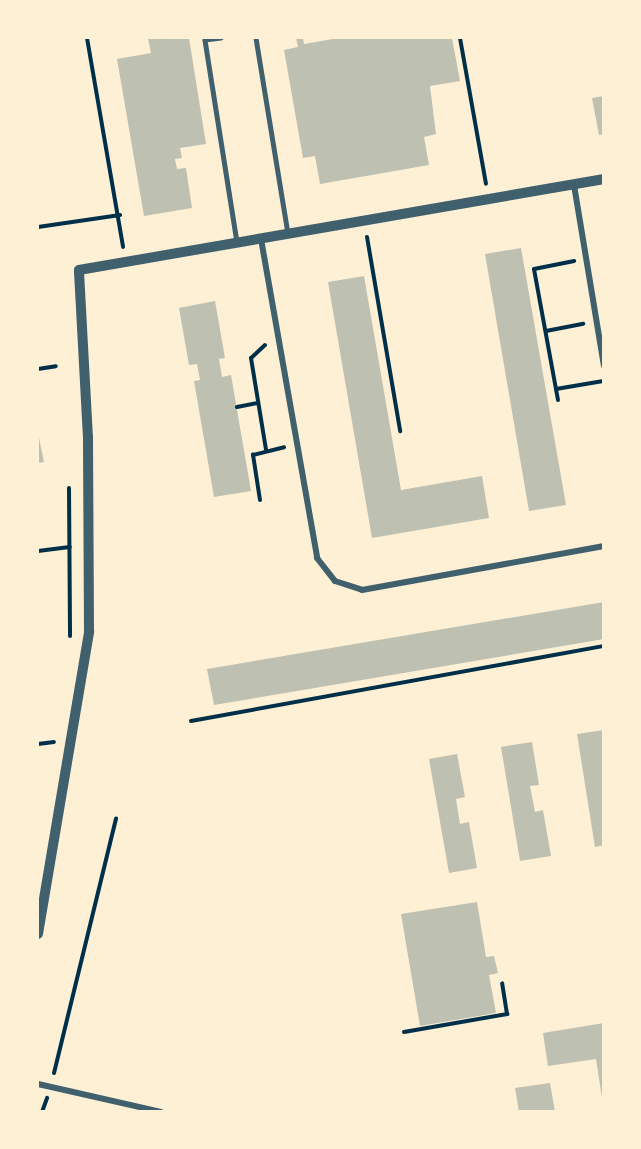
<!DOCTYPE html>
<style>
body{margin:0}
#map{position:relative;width:641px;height:1149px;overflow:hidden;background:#fdf0d5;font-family:"DM Sans",sans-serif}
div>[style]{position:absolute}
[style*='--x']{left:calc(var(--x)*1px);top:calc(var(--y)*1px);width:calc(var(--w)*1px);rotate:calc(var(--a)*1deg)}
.building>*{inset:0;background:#bec0b2}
.path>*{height:4px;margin:-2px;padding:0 2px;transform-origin:2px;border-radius:2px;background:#003049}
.service>*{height:4.5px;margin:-2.25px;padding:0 2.25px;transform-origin:2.25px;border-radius:2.25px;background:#3f606c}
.minor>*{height:6px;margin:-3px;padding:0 3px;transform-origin:3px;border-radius:3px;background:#3f606c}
.tertiary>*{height:10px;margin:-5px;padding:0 5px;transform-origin:5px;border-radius:5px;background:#3f606c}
span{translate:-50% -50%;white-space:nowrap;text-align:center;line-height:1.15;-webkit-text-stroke:5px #fdf0d5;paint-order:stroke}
.frame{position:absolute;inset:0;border:39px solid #fdf0d5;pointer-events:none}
</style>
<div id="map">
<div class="building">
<div style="clip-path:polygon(148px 38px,189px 38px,206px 144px,180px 148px,182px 158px,175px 159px,177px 169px,186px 168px,192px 208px,144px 216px,117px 59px,151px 53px)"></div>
<div style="clip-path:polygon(296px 38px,303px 38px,304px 44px,339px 38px,452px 38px,460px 81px,430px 86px,436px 134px,424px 137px,429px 165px,320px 184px,315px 156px,303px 158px,284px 50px,298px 47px)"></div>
<div style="clip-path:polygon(604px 96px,604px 134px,599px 135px,592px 98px)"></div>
<div style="clip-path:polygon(521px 248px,566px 505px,529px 511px,485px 254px)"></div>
<div style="clip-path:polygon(364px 276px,401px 490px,482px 476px,489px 518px,372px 538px,328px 282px)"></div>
<div style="clip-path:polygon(215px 301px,225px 358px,219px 359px,222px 377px,231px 375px,251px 491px,214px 497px,194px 381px,200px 380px,197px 364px,189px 365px,179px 308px)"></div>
<div style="clip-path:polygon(38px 433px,44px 462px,38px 463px)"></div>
<div style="clip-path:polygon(604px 602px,604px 639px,214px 705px,207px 669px)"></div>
<div style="clip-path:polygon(604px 730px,604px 845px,595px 847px,577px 734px)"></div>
<div style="clip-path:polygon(532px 742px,539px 785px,530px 786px,535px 812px,543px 810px,551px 856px,520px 861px,501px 747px)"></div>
<div style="clip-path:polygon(457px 754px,465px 797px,456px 799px,460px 824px,469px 822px,477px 868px,449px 873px,429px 759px)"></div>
<div style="clip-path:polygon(477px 902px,486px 957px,494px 956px,498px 973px,489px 975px,496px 1013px,420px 1026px,401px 914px)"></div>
<div style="clip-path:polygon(604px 1023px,604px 1098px,602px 1098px,596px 1059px,548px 1066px,543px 1033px)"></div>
<div style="clip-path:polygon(550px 1083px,555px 1112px,519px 1112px,515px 1088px)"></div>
</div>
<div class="path">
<div style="--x:87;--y:38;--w:212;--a:80.2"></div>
<div style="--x:460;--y:38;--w:148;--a:79.9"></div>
<div style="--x:38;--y:227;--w:83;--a:-8.3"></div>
<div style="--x:367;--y:237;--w:197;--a:80.3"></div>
<div style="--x:546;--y:331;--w:38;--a:-11"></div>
<div style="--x:265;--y:345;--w:19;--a:137"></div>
<div style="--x:251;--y:358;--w:93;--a:80.7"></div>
<div style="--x:38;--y:369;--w:18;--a:-9"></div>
<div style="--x:556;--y:389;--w:48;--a:-9.7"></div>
<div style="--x:558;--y:400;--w:133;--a:-100.4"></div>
<div style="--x:534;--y:269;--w:41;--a:-11.3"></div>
<div style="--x:237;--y:407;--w:21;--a:-11"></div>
<div style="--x:69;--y:488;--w:148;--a:89.6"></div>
<div style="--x:260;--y:500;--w:46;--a:-98.8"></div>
<div style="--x:253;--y:455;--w:32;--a:-14"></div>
<div style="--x:38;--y:551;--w:32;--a:-7"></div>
<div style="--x:191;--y:721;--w:420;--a:-10.3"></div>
<div style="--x:38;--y:744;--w:16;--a:-7"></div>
<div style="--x:404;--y:1032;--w:105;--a:-9.9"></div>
<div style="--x:507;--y:1014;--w:31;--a:-99"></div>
<div style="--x:54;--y:1073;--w:262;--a:-76.3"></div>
<div style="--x:42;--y:1112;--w:15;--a:-70"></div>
</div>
<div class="service">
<div style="--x:221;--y:38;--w:16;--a:173"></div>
<div style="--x:205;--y:40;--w:206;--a:81"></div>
<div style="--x:256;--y:38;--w:199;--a:80.7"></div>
</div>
<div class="minor">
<div style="--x:574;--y:185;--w:183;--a:80.6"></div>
<div style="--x:261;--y:239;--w:324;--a:80"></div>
<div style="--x:317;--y:558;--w:29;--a:52"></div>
<div style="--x:335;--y:581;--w:28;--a:18"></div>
<div style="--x:362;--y:590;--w:246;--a:-10.3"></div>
<div style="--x:38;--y:1084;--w:126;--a:12.8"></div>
</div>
<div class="tertiary">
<div style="--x:38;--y:934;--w:307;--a:-80.4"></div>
<div style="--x:89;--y:631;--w:193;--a:-90.3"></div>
<div style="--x:88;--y:438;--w:168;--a:-93.1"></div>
<div style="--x:79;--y:270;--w:533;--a:-9.83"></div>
</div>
<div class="frame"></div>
</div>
